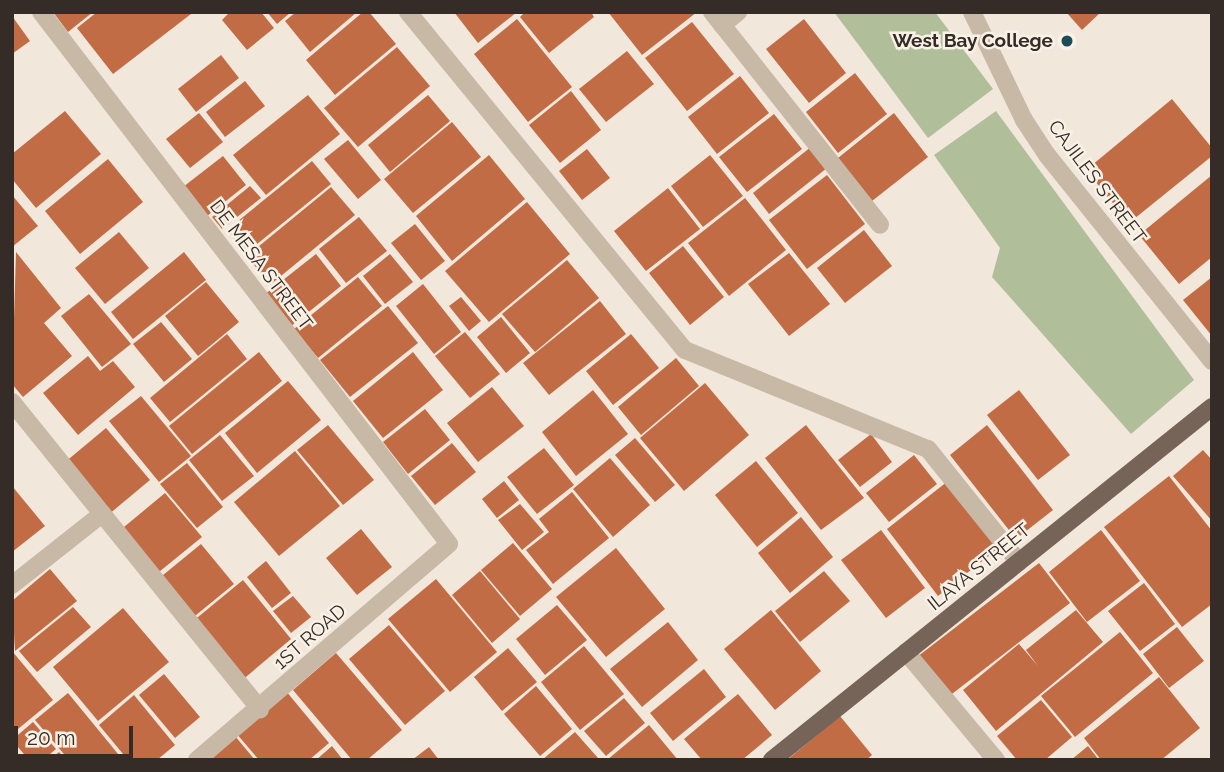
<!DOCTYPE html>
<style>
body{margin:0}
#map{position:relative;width:1224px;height:772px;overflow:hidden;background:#f1e7da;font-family:Raleway,sans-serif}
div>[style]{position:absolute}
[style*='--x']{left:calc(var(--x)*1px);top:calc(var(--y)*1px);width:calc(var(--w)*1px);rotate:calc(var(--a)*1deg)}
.green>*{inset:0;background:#b0bf9a}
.building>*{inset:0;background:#c26c46}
.minor>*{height:18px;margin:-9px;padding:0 9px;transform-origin:9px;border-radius:9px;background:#c8b8a6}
.major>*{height:18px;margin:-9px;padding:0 9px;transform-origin:9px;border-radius:9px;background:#766458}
.dots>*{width:19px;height:19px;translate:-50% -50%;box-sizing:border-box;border:4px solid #f9f1e6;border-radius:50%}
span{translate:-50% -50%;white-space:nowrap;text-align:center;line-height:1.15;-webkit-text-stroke:5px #f9f1e6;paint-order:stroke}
.poi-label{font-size:19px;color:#352c27;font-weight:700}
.right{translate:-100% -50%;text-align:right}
.street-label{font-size:19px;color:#352c27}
.frame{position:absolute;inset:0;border:14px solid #352c27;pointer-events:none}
.scale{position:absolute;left:14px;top:726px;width:119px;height:32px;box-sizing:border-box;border:4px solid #352c27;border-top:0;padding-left:9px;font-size:21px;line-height:24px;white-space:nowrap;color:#352c27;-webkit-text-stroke:5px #f9f1e6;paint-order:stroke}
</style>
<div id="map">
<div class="green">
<div style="clip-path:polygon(834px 12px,935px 12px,993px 89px,928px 138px)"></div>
<div style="clip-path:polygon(996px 111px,1194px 380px,1131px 434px,992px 277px,1000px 248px,934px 155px)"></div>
</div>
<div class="building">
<div style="clip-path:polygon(53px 12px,93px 12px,68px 32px)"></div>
<div style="clip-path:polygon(97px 12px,189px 12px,191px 14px,113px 74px,77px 28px)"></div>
<div style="clip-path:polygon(230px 12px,261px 12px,274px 28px,247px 50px,222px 20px)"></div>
<div style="clip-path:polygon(267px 12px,291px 12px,277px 24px)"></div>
<div style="clip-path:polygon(296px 12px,357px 12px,310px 52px,285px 21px)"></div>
<div style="clip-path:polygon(363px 12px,369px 12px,396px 44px,335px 95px,306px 60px)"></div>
<div style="clip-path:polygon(454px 12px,517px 12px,478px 43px)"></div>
<div style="clip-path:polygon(525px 12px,591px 12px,594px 17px,549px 53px,520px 17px)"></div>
<div style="clip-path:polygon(608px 12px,697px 12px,642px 55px)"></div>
<div style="clip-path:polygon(1066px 12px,1101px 12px,1082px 30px)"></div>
<div style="clip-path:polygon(12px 16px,30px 41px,12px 54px)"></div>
<div style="clip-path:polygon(517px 19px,572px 87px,528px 122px,474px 54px)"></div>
<div style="clip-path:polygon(804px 19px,846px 73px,809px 103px,766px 49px)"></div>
<div style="clip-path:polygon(692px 22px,734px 74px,687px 111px,645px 58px)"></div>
<div style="clip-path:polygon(397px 47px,430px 86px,358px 147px,324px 108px)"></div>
<div style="clip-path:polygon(627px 51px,654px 84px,606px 122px,579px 89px)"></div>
<div style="clip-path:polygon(221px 55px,239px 78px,196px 112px,178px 89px)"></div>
<div style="clip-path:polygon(855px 73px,887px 114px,838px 153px,806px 112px)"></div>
<div style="clip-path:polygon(740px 76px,769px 113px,717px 154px,688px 117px)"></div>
<div style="clip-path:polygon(245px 81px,265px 106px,225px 137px,206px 112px)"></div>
<div style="clip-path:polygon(571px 91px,601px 130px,560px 163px,529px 125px)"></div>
<div style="clip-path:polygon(308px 95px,340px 134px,266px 195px,233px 155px)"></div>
<div style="clip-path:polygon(428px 95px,450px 121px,390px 172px,368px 145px)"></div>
<div style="clip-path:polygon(1172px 99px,1212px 148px,1212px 156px,1129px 223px,1086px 170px)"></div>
<div style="clip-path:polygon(65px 111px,101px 154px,36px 208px,12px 179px,12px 154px)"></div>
<div style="clip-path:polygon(199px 113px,223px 142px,190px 168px,166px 139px)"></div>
<div style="clip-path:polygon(894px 113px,928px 157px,872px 201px,838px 158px)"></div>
<div style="clip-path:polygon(774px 114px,802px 149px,747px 192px,719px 157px)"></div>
<div style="clip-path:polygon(452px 122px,481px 157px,413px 213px,384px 179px)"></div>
<div style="clip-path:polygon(348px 140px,381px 180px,358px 199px,324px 159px)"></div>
<div style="clip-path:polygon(811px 147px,827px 168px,769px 214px,753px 193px)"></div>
<div style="clip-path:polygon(587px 149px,610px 178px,582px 200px,559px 171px)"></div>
<div style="clip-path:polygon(489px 155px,525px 199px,452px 261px,416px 216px)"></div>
<div style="clip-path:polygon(710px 155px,743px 196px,703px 227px,671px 186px)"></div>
<div style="clip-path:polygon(223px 156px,246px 185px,207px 216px,183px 187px)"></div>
<div style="clip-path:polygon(108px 159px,143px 202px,80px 254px,45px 211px)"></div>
<div style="clip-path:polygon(312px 161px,331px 184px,246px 253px,227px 230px)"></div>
<div style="clip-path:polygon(827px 175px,865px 224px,807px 269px,769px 220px)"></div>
<div style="clip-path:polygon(1212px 175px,1212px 257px,1179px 284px,1139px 235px)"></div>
<div style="clip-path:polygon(250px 186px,261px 198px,222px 229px,212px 217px)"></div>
<div style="clip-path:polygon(331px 187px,355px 215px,270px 285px,247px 256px)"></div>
<div style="clip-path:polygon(668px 188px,700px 229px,646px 271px,614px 231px)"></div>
<div style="clip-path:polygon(12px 195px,38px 226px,12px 247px)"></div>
<div style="clip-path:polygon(745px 198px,786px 250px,729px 296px,688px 243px)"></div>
<div style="clip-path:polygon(527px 202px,570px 254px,489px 322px,445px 271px)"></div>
<div style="clip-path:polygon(359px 217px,387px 251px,346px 283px,319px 249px)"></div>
<div style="clip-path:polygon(415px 224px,445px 261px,421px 280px,391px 243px)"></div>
<div style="clip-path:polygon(864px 230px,892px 266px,845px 303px,817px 268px)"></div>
<div style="clip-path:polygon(119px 232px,149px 268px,105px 304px,75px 268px)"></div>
<div style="clip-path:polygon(683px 246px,724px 297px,690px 325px,649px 273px)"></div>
<div style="clip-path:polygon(16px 252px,61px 308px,44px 323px,72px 356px,23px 397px,12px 384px)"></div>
<div style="clip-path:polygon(184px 252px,206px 280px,133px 339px,111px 312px)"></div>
<div style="clip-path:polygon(789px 253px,830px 304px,789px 336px,748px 284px)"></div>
<div style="clip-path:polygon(316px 254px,341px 286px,290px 327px,264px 295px)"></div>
<div style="clip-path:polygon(390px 254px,413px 282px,385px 304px,363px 276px)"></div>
<div style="clip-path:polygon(567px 260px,599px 298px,535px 352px,502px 314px)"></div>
<div style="clip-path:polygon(358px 277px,382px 306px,318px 358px,294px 329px)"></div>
<div style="clip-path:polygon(1212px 277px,1212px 336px,1183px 300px)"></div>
<div style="clip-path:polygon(206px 282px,239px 322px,198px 356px,165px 316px)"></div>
<div style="clip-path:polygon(423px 284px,461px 332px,434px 354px,396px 306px)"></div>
<div style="clip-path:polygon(89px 294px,131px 344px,102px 367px,61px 316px)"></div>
<div style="clip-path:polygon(461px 297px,481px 321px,469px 331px,449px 306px)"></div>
<div style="clip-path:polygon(600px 301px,626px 334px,549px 395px,523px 363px)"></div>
<div style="clip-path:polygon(388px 306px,418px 343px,350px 397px,320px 360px)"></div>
<div style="clip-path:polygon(501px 317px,530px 353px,506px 373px,477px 337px)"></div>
<div style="clip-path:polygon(161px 322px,192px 359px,164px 382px,133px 344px)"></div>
<div style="clip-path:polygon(465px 332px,500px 374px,470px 398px,435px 356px)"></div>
<div style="clip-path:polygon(227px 334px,247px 359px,170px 422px,150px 398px)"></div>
<div style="clip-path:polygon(631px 334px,659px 368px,613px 405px,586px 371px)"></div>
<div style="clip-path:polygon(259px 352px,282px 381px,192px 454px,169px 426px)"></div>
<div style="clip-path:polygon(413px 352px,443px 390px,383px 438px,353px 401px)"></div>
<div style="clip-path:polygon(88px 356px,100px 371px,113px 361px,135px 387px,78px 435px,43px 393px)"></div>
<div style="clip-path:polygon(676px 358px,699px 386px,641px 435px,618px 407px)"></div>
<div style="clip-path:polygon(288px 381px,321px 420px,257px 473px,225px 433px)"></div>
<div style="clip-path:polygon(705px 383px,749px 435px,684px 491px,640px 438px)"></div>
<div style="clip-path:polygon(492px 387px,524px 426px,478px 462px,447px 423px)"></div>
<div style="clip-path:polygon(593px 390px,628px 434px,576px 476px,542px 432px)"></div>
<div style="clip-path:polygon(1019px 390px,1070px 455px,1038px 480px,987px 415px)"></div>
<div style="clip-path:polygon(141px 396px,191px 456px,159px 482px,109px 421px)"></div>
<div style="clip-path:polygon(425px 409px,450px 440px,408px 474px,383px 442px)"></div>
<div style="clip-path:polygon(328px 425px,374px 480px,343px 505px,297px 450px)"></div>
<div style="clip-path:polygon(806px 425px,864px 498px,821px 530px,765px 458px)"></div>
<div style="clip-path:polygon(987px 425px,1053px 510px,1016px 539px,950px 455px)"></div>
<div style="clip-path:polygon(106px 428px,150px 480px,108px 515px,64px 463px)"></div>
<div style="clip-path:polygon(871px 434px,892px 462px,860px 487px,838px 460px)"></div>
<div style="clip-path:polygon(220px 435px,254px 476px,222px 501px,189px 460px)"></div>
<div style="clip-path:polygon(635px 438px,675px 485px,655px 502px,615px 455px)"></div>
<div style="clip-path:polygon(452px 443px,476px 472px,435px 505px,411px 476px)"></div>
<div style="clip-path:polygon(544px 448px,574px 485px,537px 514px,507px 477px)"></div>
<div style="clip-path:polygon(1203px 450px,1212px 460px,1212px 521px,1173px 476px)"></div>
<div style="clip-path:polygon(295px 451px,340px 506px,279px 556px,234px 502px)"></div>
<div style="clip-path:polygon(914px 455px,937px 484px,889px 522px,866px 493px)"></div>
<div style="clip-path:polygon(610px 458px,650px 505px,613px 537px,573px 489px)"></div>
<div style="clip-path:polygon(756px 461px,798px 513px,757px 547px,715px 495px)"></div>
<div style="clip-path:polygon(187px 463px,223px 507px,197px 528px,160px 484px)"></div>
<div style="clip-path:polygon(1169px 476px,1212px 531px,1212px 604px,1182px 627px,1104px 527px)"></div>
<div style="clip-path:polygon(504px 481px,519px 500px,497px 518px,482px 499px)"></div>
<div style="clip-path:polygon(948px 481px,1000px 547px,938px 596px,887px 529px)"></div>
<div style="clip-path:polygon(12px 486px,45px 526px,12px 552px)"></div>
<div style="clip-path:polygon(572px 492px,609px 538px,553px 584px,526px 550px,549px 532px,539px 519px)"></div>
<div style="clip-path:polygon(165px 493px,202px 537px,154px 576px,118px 532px)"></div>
<div style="clip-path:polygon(520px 504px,544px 532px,522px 550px,498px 520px)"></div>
<div style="clip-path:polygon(801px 517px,833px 557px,790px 593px,758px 553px)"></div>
<div style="clip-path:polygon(361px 529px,392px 567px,357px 595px,326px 558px)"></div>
<div style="clip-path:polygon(881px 530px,925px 588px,886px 618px,841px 560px)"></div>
<div style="clip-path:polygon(1101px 530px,1140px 581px,1087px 622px,1049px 572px)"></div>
<div style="clip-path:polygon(513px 543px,552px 589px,520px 616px,481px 570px)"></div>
<div style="clip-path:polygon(201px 544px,234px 584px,190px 620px,157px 580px)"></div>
<div style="clip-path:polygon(616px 548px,665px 609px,606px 657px,556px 597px)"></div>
<div style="clip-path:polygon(266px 561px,291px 593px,272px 608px,247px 577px)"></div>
<div style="clip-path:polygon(1039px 563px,1070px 603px,948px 697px,917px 657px)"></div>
<div style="clip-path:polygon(50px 569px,77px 601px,15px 651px,12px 601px)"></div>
<div style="clip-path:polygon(480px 571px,520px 619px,492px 643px,452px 595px)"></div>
<div style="clip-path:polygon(824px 571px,850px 601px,800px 642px,775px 611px)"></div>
<div style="clip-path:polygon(436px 579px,497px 652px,450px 692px,388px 619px)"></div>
<div style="clip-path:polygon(243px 580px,291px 639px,241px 681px,192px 622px)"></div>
<div style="clip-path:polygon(1144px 583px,1175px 624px,1140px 651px,1108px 611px)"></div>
<div style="clip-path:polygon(293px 596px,311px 617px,291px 633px,273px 611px)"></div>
<div style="clip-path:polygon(557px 605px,587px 640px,545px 675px,516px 639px)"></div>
<div style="clip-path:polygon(73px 607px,91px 627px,37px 672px,19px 651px)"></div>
<div style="clip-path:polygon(123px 608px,169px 662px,98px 721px,53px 667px)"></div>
<div style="clip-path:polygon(771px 610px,821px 671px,775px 710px,724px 649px)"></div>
<div style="clip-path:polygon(1076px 610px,1103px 642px,996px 731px,963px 690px,1019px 644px,1038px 666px,1026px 650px)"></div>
<div style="clip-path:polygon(668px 622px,698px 660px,642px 707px,610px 669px)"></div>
<div style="clip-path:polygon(389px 625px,445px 691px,405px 725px,349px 659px)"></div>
<div style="clip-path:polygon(1177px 627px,1204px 661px,1169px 688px,1143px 654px)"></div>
<div style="clip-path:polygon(1120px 632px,1153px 673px,1075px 737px,1041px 696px)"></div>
<div style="clip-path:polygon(584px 646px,624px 694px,580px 730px,541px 682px)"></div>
<div style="clip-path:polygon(508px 648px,537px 682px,502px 711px,474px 677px)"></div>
<div style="clip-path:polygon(12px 651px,53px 700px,12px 734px)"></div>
<div style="clip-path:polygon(336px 653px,402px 730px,367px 760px,352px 760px,293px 690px)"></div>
<div style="clip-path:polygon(704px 669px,726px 697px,673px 741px,650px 713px)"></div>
<div style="clip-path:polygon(164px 674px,200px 717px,175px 738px,139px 695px)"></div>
<div style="clip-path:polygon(1159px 677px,1200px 728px,1161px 760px,1101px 760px,1084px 738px)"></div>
<div style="clip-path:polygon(536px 686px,572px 729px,540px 756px,504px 714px)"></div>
<div style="clip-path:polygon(286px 691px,329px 743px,309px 760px,259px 760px,236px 733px)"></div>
<div style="clip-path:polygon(68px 693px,123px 760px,69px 760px,35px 720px)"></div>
<div style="clip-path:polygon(738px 694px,772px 735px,742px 760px,702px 760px,684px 739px)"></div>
<div style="clip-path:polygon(134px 695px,175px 745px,157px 760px,128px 760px,99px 725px)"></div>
<div style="clip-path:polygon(624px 698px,645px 723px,606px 756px,584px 731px)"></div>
<div style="clip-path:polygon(1041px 700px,1072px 737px,1045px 760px,1017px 760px,997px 736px)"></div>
<div style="clip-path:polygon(840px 716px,872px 755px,866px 760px,787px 760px)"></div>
<div style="clip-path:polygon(33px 722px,56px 749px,43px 760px,29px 760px,12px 740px)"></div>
<div style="clip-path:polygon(649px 725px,678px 760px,607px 760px)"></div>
<div style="clip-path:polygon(575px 732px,598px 758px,542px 760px)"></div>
<div style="clip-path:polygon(235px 736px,255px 760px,207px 760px)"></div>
<div style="clip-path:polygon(332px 746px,343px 760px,316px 760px)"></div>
<div style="clip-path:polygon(1088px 746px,1099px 760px,1071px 760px)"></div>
<div style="clip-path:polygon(429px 747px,439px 760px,412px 760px)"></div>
<div style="clip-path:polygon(59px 752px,66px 760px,49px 760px)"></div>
</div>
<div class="minor">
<div style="--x:41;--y:12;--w:670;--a:52.51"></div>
<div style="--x:449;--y:544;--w:332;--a:139.4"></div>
<div style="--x:408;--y:12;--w:437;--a:50.7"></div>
<div style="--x:685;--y:350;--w:262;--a:22.2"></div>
<div style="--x:928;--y:449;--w:145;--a:51.2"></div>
<div style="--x:712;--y:12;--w:271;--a:51.7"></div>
<div style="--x:972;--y:12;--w:120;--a:64.3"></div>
<div style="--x:1024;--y:120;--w:42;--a:56.7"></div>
<div style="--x:1047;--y:155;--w:264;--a:51.3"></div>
<div style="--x:722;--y:25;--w:21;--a:-39"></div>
<div style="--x:12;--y:402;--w:395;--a:51.1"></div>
<div style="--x:12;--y:585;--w:115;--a:-38.3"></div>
<div style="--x:906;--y:652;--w:141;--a:50.2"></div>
</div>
<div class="major">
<div style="--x:772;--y:760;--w:564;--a:-38.74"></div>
</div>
<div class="dots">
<div style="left:1067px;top:41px;background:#1e4e55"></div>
</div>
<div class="poi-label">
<span class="right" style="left:1053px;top:41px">West Bay College</span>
</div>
<div class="street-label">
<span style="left:1097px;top:182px;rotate:53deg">CAJILES STREET</span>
<span style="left:261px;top:265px;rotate:53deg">DE MESA STREET</span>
<span style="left:979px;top:567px;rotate:-39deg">ILAYA STREET</span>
<span style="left:310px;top:637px;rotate:-41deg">1ST ROAD</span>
</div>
<div class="frame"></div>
<div class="scale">20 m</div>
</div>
